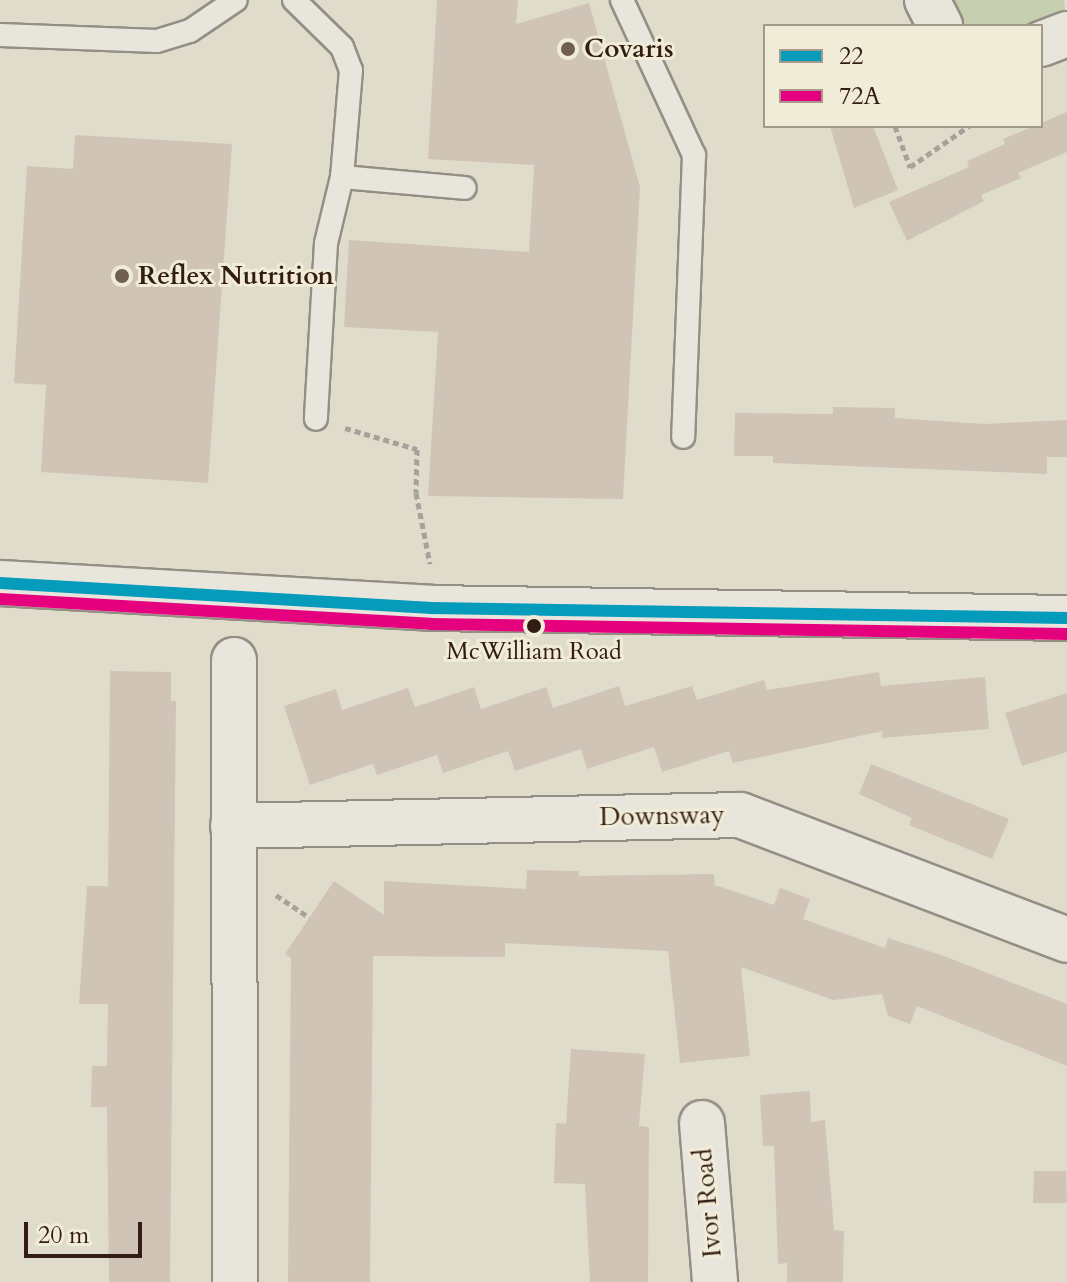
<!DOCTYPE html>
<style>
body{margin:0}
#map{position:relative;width:1067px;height:1282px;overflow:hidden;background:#e0dccb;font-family:Cardo,serif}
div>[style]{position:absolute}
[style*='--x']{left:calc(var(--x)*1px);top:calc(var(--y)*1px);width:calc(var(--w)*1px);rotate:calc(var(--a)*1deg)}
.green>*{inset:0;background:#c6cfaf}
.building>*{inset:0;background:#d0c4b7}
.path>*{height:5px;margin-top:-2.5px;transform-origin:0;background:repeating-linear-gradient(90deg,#a6a29b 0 6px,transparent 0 10px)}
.roads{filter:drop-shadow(2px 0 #948e84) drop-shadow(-2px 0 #948e84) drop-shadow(0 2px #948e84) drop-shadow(0 -2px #948e84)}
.lane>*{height:22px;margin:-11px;padding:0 11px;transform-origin:11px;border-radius:11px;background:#e8e5dc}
.street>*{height:44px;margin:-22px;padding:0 22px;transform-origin:22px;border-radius:22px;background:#e8e5dc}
.secondary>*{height:44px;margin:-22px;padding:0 22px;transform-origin:22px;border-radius:22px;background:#e8e5dc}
.bus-1>*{height:12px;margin:-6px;padding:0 6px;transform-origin:6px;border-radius:6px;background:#059bbb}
.bus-2>*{height:12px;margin:-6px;padding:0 6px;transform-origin:6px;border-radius:6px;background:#e5007d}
.dots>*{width:22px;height:22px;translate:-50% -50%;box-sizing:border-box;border:4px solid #f1ecd7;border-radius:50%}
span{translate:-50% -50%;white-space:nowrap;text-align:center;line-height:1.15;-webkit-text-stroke:6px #f1ecd7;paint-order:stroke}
.bus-label{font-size:24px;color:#321c13}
.poi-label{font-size:26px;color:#321c13;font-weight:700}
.left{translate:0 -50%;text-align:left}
.street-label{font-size:26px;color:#321c13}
.legend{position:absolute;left:763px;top:24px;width:280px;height:104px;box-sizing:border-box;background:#f1ecd7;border:2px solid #a59989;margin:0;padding:10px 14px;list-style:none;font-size:24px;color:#321c13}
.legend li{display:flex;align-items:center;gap:16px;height:40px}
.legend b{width:40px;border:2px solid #a59989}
.scale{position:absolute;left:24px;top:1222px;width:118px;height:36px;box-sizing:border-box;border:4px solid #321c13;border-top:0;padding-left:10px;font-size:24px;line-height:28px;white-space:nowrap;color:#321c13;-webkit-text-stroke:6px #f1ecd7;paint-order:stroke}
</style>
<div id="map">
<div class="green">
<div style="clip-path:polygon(943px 0,1064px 0,1067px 26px,957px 26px)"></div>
</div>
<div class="building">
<div style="clip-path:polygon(437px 0,518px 0,516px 24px,589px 3px,640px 187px,623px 499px,428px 496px,438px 332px,344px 327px,349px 240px,529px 252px,534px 165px,428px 159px)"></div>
<div style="clip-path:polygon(1067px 112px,1067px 152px,1018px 173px,1021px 178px,981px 195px,984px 201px,907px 241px,889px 202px,969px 167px,967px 161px,1005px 144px,1003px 139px)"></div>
<div style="clip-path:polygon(830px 126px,873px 126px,898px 190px,854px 208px)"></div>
<div style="clip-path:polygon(75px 135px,232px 144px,208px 483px,41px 472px,46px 385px,14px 383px,27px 166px,73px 169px)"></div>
<div style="clip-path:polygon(833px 407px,895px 408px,895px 418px,984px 424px,1067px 420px,1067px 457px,1047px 457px,1047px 474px,773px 463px,773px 456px,734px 456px,735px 413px,833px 414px)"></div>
<div style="clip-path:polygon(110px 671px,171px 672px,171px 701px,176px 701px,170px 1282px,109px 1282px,107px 1107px,91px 1107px,92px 1066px,107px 1066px,108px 1004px,79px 1004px,87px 886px,108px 886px)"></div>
<div style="clip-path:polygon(879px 672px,881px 686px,985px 677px,989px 729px,881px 738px,883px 731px,733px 763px,729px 751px,662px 772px,654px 747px,587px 769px,581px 749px,515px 771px,508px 751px,443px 773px,437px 755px,377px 775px,373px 764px,310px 785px,284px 706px,336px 689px,342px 710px,408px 688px,415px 707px,474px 687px,481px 709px,546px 687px,553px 708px,619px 686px,625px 706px,692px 686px,697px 700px,764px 680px,767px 690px)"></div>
<div style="clip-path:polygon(1067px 693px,1067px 752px,1022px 766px,1005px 713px)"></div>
<div style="clip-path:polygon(871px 764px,1009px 819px,992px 859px,909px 825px,912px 818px,859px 794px)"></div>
<div style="clip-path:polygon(527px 870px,579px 871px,579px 876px,714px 874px,715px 885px,774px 905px,780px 888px,810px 899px,803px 919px,885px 948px,888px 938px,944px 956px,1067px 1004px,1067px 1066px,917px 1006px,910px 1024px,888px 1016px,882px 994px,833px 1000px,741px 967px,750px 1056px,680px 1063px,668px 951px,505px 943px,505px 957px,373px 956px,370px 1282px,288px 1282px,291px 958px,285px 954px,334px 881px,384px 915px,384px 881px,526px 889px)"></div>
<div style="clip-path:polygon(571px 1049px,645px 1054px,639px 1126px,649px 1127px,648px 1282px,590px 1282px,585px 1184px,554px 1183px,556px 1123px,566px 1124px)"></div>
<div style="clip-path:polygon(810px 1091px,811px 1122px,825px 1120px,834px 1230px,844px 1231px,843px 1282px,787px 1282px,787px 1263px,778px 1264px,774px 1146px,763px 1146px,760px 1095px)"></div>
<div style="clip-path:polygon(1034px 1171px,1066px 1171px,1067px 1203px,1033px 1203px)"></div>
</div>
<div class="path">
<div style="--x:895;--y:126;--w:44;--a:69.9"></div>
<div style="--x:910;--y:167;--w:72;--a:-34.8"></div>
<div style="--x:345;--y:428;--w:75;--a:16.3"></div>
<div style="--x:417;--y:449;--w:44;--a:91.3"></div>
<div style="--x:416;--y:493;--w:72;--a:78.8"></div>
<div style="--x:276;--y:895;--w:40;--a:34"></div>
</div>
<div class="roads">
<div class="lane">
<div style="--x:294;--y:0;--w:67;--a:44.4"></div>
<div style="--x:342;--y:47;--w:25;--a:69"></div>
<div style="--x:351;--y:70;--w:107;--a:94.8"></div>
<div style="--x:342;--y:177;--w:68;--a:103.6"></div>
<div style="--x:326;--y:243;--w:176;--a:93.3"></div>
<div style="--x:622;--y:0;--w:171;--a:65.1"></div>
<div style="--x:694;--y:155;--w:282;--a:92.2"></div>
<div style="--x:0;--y:35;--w:157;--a:2.2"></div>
<div style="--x:157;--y:41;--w:34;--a:-17"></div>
<div style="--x:190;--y:31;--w:55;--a:-34"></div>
<div style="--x:342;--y:177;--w:123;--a:5.1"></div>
</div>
<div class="street">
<div style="--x:927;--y:0;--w:29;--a:63"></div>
<div style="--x:1041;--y:44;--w:28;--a:-21"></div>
<div style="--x:234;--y:660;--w:622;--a:89.91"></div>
<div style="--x:233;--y:826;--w:507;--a:-1.24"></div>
<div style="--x:740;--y:815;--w:350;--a:20.9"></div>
<div style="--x:702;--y:1123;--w:160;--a:85.3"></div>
</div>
<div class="secondary">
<div style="--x:0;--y:583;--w:431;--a:3.3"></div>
<div style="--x:430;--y:608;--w:637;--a:0.9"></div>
</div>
</div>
<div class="bus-1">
<div style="--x:0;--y:583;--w:431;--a:3.3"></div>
<div style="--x:430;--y:608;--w:637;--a:0.9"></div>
</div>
<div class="bus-2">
<div style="--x:0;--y:599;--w:431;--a:3.3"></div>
<div style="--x:430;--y:624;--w:637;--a:0.9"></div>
</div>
<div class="dots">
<div style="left:568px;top:49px;background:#6f5f53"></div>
<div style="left:122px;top:276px;background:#6f5f53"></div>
<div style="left:534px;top:626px;background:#321c13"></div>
</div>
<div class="bus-label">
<span style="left:534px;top:652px">McWilliam Road</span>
</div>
<div class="poi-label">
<span class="left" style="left:584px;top:49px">Covaris</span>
<span class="left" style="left:138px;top:276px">Reflex Nutrition</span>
</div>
<div class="street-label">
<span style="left:662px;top:816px;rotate:-1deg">Downsway</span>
<span style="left:708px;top:1203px;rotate:-95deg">Ivor Road</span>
</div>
<ul class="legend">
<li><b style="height:10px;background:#059bbb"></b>22</li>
<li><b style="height:10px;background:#e5007d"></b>72A</li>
</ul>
<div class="scale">20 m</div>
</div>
